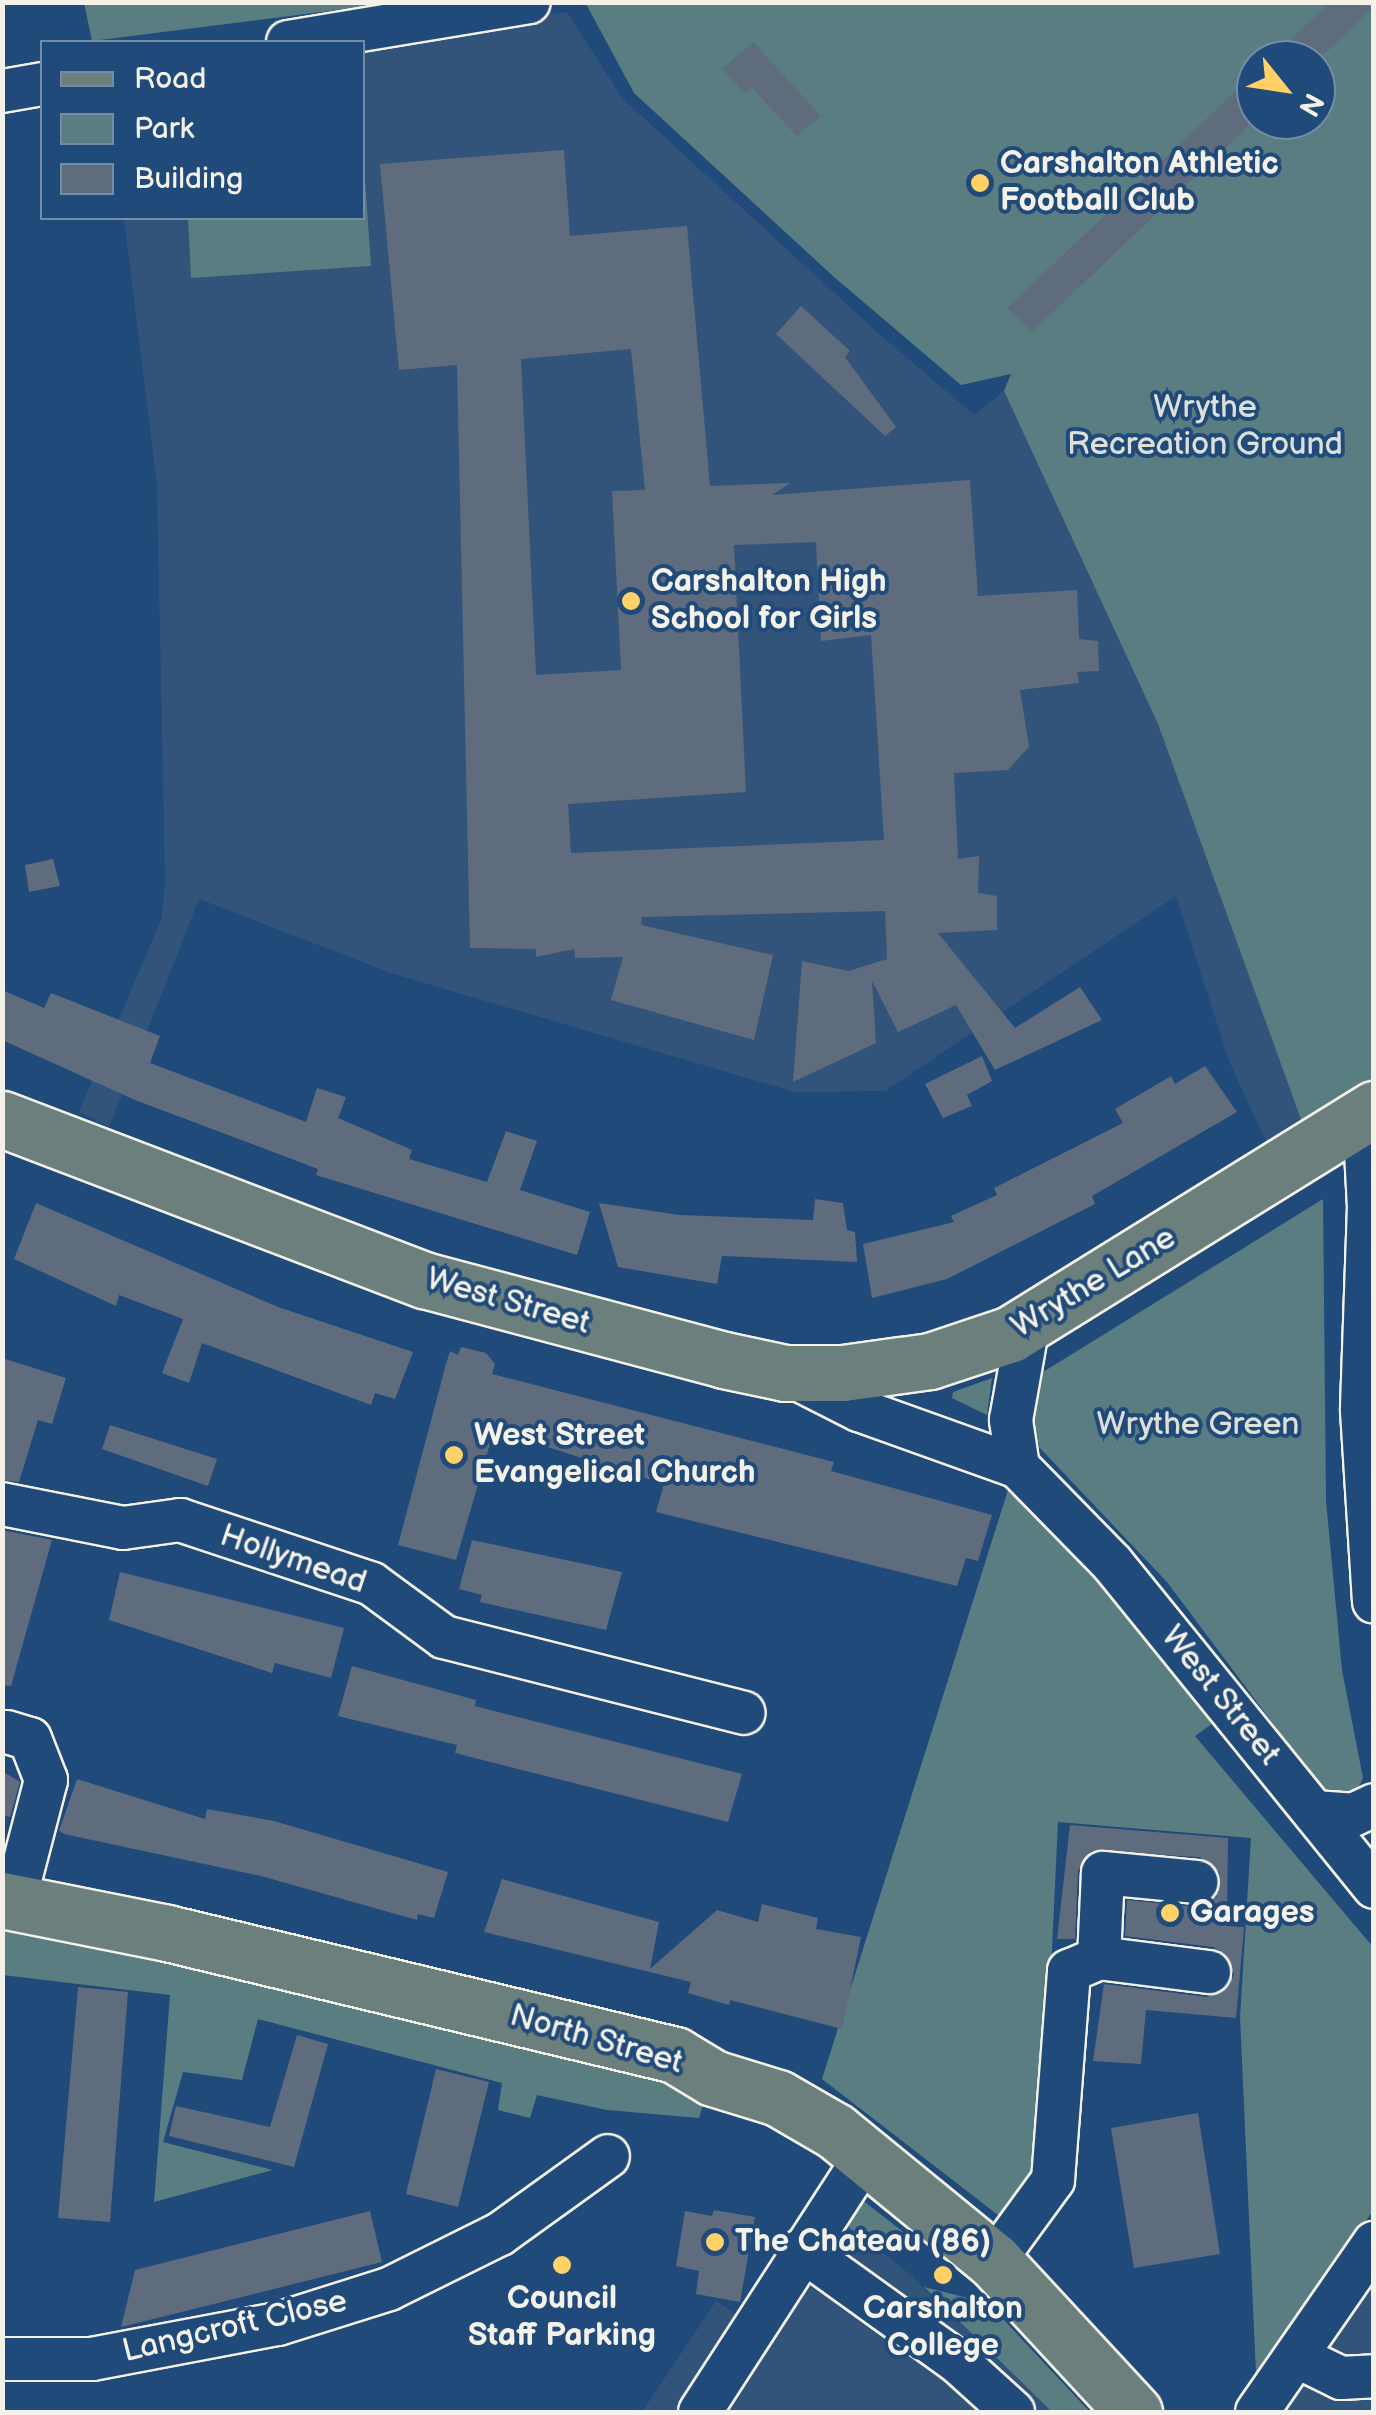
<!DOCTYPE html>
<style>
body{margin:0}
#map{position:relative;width:1376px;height:2415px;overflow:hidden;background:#1f4a7a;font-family:"Balsamiq Sans",sans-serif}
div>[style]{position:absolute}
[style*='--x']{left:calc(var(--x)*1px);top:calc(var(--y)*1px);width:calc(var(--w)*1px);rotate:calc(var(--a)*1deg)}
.built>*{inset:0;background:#32547b}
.green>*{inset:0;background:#5a7d82}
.building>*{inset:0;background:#5f6c7e}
.roads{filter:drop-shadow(2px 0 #f4f1e8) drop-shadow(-2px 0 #f4f1e8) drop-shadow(0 2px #f4f1e8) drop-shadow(0 -2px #f4f1e8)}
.minor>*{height:42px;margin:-21px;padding:0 21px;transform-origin:21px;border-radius:21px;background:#1f4a7a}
.major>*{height:55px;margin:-27.5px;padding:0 27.5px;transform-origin:27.5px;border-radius:27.5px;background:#6b7f7c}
.dots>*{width:28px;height:28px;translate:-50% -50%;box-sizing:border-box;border:5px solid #1f4a7a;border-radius:50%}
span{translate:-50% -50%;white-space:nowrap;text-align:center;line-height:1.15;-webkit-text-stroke:8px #1f4a7a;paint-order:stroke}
.poi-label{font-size:32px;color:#f4f1e8;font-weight:700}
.left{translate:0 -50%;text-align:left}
.park-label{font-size:32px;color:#dde0d9}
.street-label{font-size:32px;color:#f4f1e8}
.frame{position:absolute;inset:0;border:5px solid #f4f1e8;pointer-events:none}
.legend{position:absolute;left:40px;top:40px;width:325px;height:180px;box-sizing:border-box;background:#1f4a7a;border:2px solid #748da6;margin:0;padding:12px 18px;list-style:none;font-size:30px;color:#f4f1e8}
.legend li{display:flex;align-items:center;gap:20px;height:50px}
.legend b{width:50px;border:2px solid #748da6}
.north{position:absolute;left:1236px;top:40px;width:100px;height:100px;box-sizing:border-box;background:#1f4a7a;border:2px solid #748da6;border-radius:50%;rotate:120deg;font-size:28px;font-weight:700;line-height:40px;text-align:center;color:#f4f1e8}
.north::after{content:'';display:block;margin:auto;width:35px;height:45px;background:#ffd166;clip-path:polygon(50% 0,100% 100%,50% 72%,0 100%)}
</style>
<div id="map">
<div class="built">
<div style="clip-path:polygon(567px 12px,622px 98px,878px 333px,974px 415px,1004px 391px,1158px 724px,1307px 1136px,1273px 1157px,1229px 1061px,1176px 896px,885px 1091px,795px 1092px,394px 974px,199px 899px,109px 1127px,79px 1112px,161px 920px,165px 885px,157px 485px,124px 218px,362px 218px,360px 42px)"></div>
<div style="clip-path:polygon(816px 2200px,907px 2272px,1052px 2412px,618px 2412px,644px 2409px,716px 2301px,740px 2317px)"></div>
<div style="clip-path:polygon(1373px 2280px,1373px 2412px,1282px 2412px,1291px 2399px)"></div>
</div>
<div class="green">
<div style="clip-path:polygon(evenodd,585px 2px,1373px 3px,1373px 1109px,1307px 1136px,1158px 724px,1004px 391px,1011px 374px,961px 385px,834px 277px,634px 93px,585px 2px,1256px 60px,1316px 60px,1316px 120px,1256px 120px,1256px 60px)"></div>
<div style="clip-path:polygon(84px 3px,84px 2px,393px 3px,92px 41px)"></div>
<div style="clip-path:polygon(363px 152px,371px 266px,191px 278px,188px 218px,362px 218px)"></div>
<div style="clip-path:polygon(1323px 1199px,1326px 1501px,1342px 1670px,1363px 1778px,1353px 1798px,1325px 1793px,1167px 1582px,1039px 1447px,1034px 1422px,1043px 1372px)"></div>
<div style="clip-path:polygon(992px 1378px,987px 1415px,952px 1398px,953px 1392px)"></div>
<div style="clip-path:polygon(1008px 1490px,1091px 1563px,1213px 1723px,1195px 1736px,1373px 1947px,1373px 2211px,1256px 2374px,1240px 2017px,1251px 1838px,1058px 1822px,1041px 2179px,1007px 2222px,822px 2079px)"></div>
<div style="clip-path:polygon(3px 1900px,710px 2081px,699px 2118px,607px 2110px,537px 2095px,530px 2118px,498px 2110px,502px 2083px,258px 2019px,242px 2080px,183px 2072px,163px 2142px,273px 2170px,154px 2202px,170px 1995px,3px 1975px)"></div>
<div style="clip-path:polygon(848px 2189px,915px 2241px,870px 2244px,830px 2212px)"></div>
<div style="clip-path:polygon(924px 2287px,988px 2303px,1090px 2412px,1052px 2412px)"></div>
</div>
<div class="building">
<div style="clip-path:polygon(1330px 2px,1374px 7px,1318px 60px,1269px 60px)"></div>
<div style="clip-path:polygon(753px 42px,821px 116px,797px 136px,752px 88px,745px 93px,722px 69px)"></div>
<div style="clip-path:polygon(1256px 72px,1256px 119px,1032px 332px,1007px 308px)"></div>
<div style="clip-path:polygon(evenodd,564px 150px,570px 236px,687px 226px,710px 486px,790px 483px,772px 495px,970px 480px,978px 596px,1077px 590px,1079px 639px,1098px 641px,1099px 671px,1077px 672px,1079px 683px,1020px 690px,1029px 747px,1008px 770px,954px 773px,958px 859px,979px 856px,978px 893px,997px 896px,997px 930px,938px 933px,1015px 1028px,1080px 987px,1102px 1020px,995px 1070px,956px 1005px,898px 1032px,872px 981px,876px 1043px,793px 1082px,802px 961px,849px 971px,887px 959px,885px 911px,642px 917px,641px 925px,773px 955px,754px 1040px,611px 1000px,623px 957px,575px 958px,574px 949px,536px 957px,536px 949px,470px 948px,457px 365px,399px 370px,380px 164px,564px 150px,631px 349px,645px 490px,612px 491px,621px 670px,536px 675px,521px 359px,631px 349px,564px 150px,816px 542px,821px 641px,871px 635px,884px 840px,571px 853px,568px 804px,746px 792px,734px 545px,816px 542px)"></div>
<div style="clip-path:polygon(801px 306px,850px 351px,845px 357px,896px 427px,885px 436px,776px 334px)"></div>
<div style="clip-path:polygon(53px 859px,60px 886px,29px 892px,25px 865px)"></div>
<div style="clip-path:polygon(2px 990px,44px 1008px,51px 993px,160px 1036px,150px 1063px,306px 1122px,317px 1088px,346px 1097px,338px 1118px,412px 1150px,409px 1159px,487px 1182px,506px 1131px,537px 1141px,520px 1190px,590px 1212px,577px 1255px,316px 1175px,318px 1169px,135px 1100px,2px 1040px)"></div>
<div style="clip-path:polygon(982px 1056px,992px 1081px,967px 1095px,972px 1106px,943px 1118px,925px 1084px)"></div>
<div style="clip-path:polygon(1205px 1066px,1237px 1112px,1092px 1196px,1095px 1204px,947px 1279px,872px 1298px,863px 1244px,954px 1222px,951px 1216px,997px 1195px,994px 1188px,1123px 1123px,1115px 1109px,1171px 1076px,1175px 1084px)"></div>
<div style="clip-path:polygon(815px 1199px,843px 1203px,847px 1230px,855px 1232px,857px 1262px,722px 1256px,717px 1284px,618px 1267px,599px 1203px,680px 1215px,813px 1220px)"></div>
<div style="clip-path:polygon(36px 1203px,278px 1307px,413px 1352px,395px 1399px,375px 1393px,371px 1405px,202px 1343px,189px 1383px,162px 1373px,183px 1319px,119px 1295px,116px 1306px,14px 1259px)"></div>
<div style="clip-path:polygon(461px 1347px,486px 1353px,495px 1364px,492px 1374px,834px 1462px,831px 1471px,992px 1515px,978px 1561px,966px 1558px,957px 1586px,656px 1512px,664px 1484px,494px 1430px,456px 1560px,398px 1545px,446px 1364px,450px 1351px,458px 1355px)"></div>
<div style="clip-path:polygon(2px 1358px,66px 1378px,52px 1424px,38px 1420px,19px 1482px,2px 1480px)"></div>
<div style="clip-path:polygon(110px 1425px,217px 1459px,208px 1486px,102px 1449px)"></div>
<div style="clip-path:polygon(2px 1530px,52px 1540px,11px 1686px,2px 1685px)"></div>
<div style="clip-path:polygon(472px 1540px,622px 1572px,606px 1630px,480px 1602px,482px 1595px,459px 1589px)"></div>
<div style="clip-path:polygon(120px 1572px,344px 1628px,331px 1678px,275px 1663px,272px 1673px,109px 1620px)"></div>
<div style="clip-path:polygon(352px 1666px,476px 1700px,475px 1706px,742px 1774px,728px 1822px,455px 1753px,457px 1745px,338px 1716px)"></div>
<div style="clip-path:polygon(2px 1771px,20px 1782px,10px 1817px,2px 1815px)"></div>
<div style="clip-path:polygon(77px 1779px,205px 1819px,207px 1809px,274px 1821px,448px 1872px,434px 1918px,418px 1914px,417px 1920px,261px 1876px,64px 1834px,59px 1831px)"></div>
<div style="clip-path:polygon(1070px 1825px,1228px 1838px,1227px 1926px,1244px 1927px,1236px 2018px,1146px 2010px,1141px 2064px,1093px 2061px,1104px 1984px,1207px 1997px,1228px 1988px,1234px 1974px,1225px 1953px,1213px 1947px,1125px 1936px,1127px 1900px,1196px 1907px,1217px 1897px,1220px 1873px,1199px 1857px,1091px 1851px,1078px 1871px,1075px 1939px,1057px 1939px)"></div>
<div style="clip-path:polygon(502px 1879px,659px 1922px,650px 1969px,717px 1910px,758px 1922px,762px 1904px,818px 1918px,816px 1929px,861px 1937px,842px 2029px,730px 2000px,729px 2005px,688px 1993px,691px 1982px,484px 1932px)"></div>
<div style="clip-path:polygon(78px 1987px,128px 1992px,110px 2222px,58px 2218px)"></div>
<div style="clip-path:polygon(297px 2035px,328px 2044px,294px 2167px,169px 2136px,176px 2106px,270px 2127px)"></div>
<div style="clip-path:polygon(436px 2069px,489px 2082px,458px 2207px,406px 2194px)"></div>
<div style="clip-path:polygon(1198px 2113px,1220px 2254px,1134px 2268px,1111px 2128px)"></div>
<div style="clip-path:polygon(714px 2210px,755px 2217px,740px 2302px,696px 2294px,699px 2271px,676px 2266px,685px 2211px,712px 2216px)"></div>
<div style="clip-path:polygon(370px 2211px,382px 2262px,121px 2327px,135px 2270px)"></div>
</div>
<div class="roads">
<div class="minor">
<div style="--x:288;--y:42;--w:244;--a:-9.4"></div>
<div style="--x:2;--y:91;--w:41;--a:-9.9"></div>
<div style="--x:1364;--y:1115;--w:91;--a:86.9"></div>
<div style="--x:1369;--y:1206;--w:205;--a:92"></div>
<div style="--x:1362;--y:1411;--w:191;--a:86.4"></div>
<div style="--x:788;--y:1374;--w:80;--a:26.9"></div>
<div style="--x:859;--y:1410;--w:169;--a:19.7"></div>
<div style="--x:1018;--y:1467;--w:134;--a:45.6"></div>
<div style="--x:1112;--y:1563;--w:417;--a:51"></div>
<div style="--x:1018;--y:1467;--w:48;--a:-98.5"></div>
<div style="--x:1011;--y:1420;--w:97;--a:-79.9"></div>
<div style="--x:2;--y:1504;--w:123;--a:11.2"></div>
<div style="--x:123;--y:1528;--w:58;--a:-8"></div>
<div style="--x:180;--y:1520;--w:202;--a:18.4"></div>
<div style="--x:372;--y:1584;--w:89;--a:36.4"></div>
<div style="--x:444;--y:1637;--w:309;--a:14.2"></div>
<div style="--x:7;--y:1732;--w:24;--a:17"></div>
<div style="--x:30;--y:1739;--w:44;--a:68.7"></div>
<div style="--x:46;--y:1780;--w:127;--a:104.6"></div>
<div style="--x:1314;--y:1812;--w:39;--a:4"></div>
<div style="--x:1353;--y:1815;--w:23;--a:-25"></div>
<div style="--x:1099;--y:1958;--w:111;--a:7.3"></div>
<div style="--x:802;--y:2250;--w:193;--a:35.7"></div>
<div style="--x:959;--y:2363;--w:73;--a:42.2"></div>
<div style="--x:994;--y:2261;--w:100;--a:-53.9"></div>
<div style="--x:1053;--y:2180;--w:210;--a:-85.6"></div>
<div style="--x:1069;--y:1971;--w:33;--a:-23"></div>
<div style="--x:1099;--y:1958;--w:85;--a:-87.3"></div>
<div style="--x:1103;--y:1873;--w:94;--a:5.5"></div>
<div style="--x:1298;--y:2357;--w:48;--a:26"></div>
<div style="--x:1341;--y:2378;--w:33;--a:-3"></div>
<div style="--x:2;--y:2359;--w:90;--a:0"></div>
<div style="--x:92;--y:2359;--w:189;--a:-10.7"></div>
<div style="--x:278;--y:2324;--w:116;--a:-17.5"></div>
<div style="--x:389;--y:2289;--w:124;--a:-26.4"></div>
<div style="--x:500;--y:2234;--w:133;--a:-35.8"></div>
<div style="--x:700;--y:2412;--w:306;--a:-57.1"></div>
<div style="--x:1257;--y:2412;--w:206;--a:-55.3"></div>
</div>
<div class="major">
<div style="--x:2;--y:1119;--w:452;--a:20.9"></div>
<div style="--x:424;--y:1280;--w:310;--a:14.9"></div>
<div style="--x:724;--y:1360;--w:62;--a:12"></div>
<div style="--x:785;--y:1373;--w:58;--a:0"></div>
<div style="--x:843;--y:1373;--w:88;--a:-7.9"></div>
<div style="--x:930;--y:1361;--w:85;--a:-18.4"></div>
<div style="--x:1011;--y:1334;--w:427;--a:-31.8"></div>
<div style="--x:2;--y:1900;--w:168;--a:11.3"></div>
<div style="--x:167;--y:1933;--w:522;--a:13.5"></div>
<div style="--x:675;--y:2055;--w:44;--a:31.2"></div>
<div style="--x:713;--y:2078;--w:68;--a:17.1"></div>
<div style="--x:778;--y:2098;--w:66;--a:30.1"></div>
<div style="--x:835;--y:2131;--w:205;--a:39.3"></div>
<div style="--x:994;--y:2261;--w:206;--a:47.2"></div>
</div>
</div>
<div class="dots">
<div style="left:980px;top:183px;background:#ffd166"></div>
<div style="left:631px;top:601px;background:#ffd166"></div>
<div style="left:454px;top:1455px;background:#ffd166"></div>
<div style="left:1170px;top:1913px;background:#ffd166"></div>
<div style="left:715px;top:2242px;background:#ffd166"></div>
<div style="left:562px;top:2265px;background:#ffd166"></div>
<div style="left:943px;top:2275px;background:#ffd166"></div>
</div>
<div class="poi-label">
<span class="left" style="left:1000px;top:183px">Carshalton Athletic<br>Football Club</span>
<span class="left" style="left:651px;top:601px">Carshalton High<br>School for Girls</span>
<span class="left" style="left:474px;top:1455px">West Street<br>Evangelical Church</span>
<span class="left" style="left:1190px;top:1913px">Garages</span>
<span class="left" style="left:735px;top:2242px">The Chateau (86)</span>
<span style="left:562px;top:2318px">Council<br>Staff Parking</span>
<span style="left:943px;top:2328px">Carshalton<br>College</span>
</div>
<div class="park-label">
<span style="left:1205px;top:427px">Wrythe<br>Recreation Ground</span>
<span style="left:1198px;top:1425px">Wrythe Green</span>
</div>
<div class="street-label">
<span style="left:1094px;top:1283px;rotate:-31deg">Wrythe Lane</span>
<span style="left:508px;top:1302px;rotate:16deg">West Street</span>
<span style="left:293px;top:1560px;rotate:19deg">Hollymead</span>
<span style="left:1220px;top:1696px;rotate:51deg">West Street</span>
<span style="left:596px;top:2040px;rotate:16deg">North Street</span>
<span style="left:235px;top:2327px;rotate:-13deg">Langcroft Close</span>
</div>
<div class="frame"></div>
<ul class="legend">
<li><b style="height:12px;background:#6b7f7c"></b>Road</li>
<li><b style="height:28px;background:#5a7d82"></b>Park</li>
<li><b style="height:28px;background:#5f6c7e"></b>Building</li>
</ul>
<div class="north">N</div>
</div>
